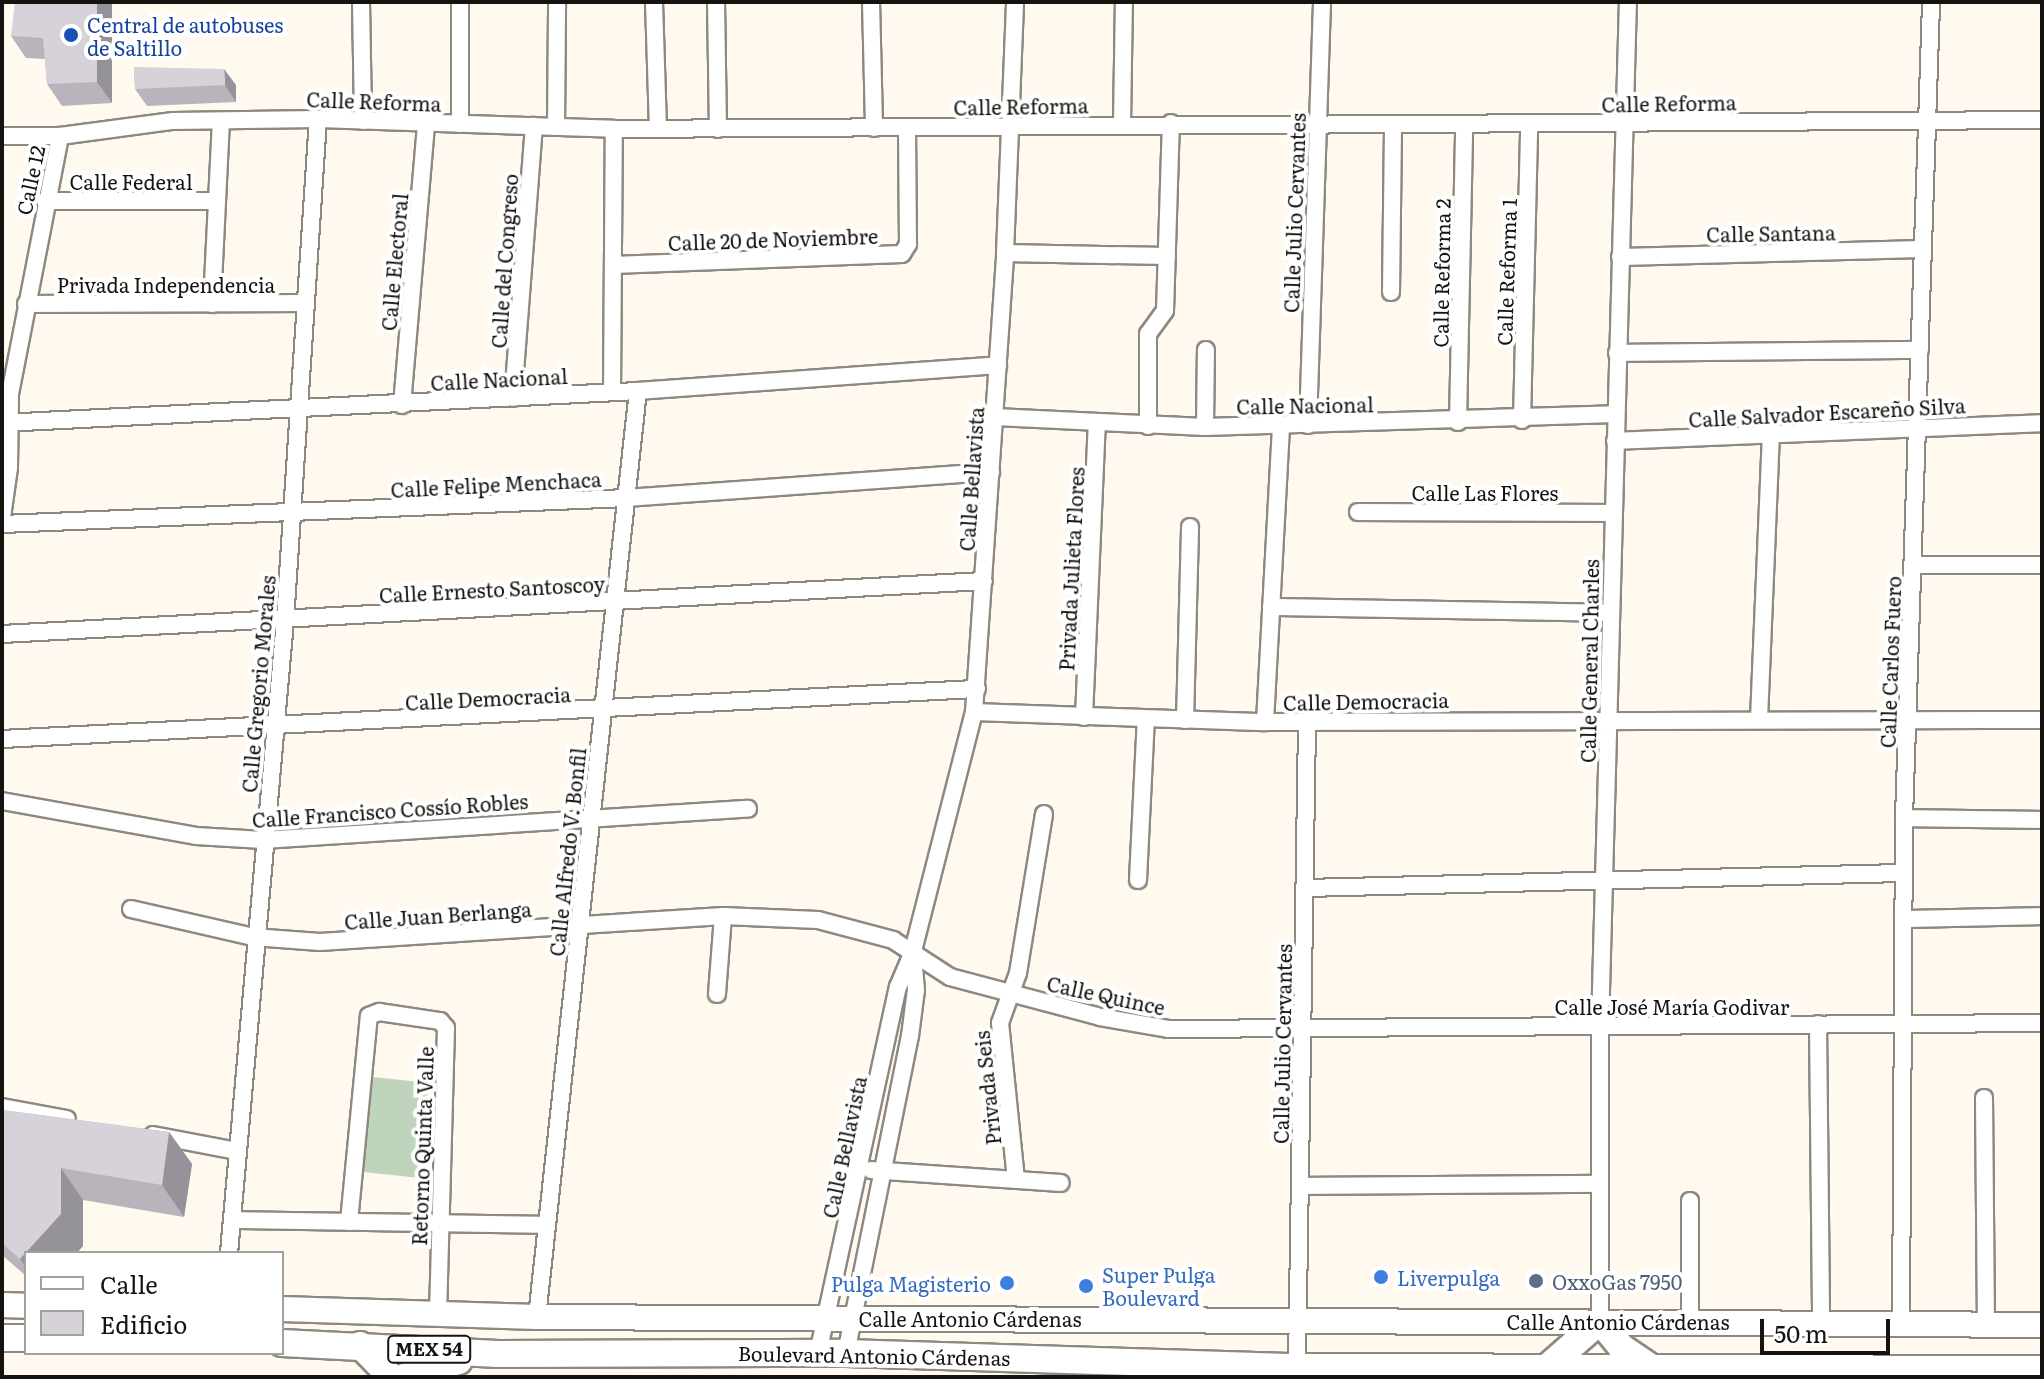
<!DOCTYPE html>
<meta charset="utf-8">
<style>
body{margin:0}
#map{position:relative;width:2044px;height:1379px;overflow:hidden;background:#fff9ef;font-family:Literata,serif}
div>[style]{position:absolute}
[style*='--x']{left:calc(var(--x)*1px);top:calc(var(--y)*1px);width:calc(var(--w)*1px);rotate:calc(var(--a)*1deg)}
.green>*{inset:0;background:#bed5bb}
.roads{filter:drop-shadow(2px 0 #8e8980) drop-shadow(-2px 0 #8e8980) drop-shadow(0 2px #8e8980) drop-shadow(0 -2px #8e8980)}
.street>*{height:16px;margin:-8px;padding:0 8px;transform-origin:8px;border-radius:8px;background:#fff}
.secondary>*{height:24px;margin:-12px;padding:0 12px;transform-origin:12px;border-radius:12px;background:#fff}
.primary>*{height:26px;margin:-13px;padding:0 13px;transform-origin:13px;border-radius:13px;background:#fff}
.wall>*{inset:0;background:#b9b4bb}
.shaded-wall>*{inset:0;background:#969299}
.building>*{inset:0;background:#d7d1da}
.dots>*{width:22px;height:22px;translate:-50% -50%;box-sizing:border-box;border:4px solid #fff;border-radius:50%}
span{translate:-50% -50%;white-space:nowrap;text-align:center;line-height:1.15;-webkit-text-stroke:8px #fff;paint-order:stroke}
.shield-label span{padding:2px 6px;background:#fff;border:2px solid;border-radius:6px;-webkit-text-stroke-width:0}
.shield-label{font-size:18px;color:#14130f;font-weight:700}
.transit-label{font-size:20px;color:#164399}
.left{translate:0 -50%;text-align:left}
.street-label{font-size:20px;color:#14130f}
.shop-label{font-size:20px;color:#366cbe}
.right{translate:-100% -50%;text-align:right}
.service-label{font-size:20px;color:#4e5e75}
.frame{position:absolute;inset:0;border:4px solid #14130f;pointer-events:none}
.legend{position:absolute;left:24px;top:1251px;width:260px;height:104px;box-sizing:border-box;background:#fff;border:2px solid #a1a19f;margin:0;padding:10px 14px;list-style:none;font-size:24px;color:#14130f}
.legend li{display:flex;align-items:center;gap:16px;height:40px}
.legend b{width:40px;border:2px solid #a1a19f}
.scale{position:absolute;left:1760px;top:1319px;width:130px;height:36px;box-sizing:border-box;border:4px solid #14130f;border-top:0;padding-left:10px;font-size:24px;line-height:28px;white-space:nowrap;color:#14130f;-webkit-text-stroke:6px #fff;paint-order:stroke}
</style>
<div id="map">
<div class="green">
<div style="clip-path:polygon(373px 1077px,429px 1083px,420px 1178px,363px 1172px)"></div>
</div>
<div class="roads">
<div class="street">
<div style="--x:361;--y:2;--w:119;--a:89"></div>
<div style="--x:654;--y:2;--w:127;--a:88.2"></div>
<div style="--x:716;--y:2;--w:127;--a:89.1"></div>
<div style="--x:871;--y:2;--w:126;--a:88.6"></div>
<div style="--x:460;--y:124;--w:122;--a:-90"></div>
<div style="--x:1122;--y:124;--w:122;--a:-89.1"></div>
<div style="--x:556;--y:127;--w:125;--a:-89.5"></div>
<div style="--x:2;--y:136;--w:58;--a:0"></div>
<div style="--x:60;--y:136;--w:114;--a:-7.6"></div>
<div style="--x:173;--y:121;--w:145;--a:-0.8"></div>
<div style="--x:318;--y:119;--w:296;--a:1.9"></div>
<div style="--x:614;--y:129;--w:1428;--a:-0.36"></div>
<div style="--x:45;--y:201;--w:171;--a:0"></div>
<div style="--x:1005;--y:253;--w:162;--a:1.1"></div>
<div style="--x:1620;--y:257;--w:303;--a:-1.5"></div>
<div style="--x:613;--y:265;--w:289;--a:-2.2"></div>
<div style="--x:902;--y:254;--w:12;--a:-59"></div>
<div style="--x:908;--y:244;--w:117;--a:-90.5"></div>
<div style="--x:1391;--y:292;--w:166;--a:-89.3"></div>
<div style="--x:26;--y:304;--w:279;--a:-0.2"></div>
<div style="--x:212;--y:304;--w:183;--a:-87.2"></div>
<div style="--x:1617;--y:353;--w:303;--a:-0.6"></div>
<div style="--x:612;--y:392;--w:263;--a:-89.6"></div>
<div style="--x:513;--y:398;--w:273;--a:-85.6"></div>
<div style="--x:402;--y:405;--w:283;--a:-85.1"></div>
<div style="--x:995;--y:417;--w:210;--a:2.7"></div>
<div style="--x:1205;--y:427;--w:410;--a:-1.8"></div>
<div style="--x:1522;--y:420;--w:295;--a:-88.6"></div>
<div style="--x:1458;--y:422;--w:297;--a:-88.8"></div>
<div style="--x:2;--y:423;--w:637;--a:-2.88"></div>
<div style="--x:638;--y:391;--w:361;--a:-4.1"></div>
<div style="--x:1308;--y:425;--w:423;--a:-88.1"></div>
<div style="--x:1148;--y:426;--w:92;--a:-90"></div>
<div style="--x:1148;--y:334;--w:29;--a:-54"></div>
<div style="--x:1165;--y:311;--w:188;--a:-88.2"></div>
<div style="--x:1205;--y:427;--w:77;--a:-89.3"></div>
<div style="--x:1615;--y:441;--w:427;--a:-2.4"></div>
<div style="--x:1358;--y:512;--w:254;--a:0.2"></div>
<div style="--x:2;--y:517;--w:49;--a:-81.9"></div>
<div style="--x:9;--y:468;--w:74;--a:-89.2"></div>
<div style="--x:10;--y:394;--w:263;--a:-79"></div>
<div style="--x:2;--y:524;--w:626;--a:-2.38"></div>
<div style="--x:627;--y:498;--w:365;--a:-4.1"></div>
<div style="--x:1915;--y:565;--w:127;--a:0"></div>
<div style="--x:1271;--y:607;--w:340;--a:1"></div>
<div style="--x:2;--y:634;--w:983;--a:-3.09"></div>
<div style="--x:974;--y:712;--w:291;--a:2"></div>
<div style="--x:1265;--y:722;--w:777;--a:-0.15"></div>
<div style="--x:1084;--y:717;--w:293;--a:-87.5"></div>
<div style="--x:1759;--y:719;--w:284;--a:-87.6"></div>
<div style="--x:1185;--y:720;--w:193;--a:-88.5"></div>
<div style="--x:1265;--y:722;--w:296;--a:-86.9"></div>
<div style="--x:2;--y:739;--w:976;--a:-2.94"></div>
<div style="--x:2;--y:801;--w:197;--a:10.2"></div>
<div style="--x:196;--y:836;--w:67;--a:3.4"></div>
<div style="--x:263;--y:840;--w:486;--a:-3.7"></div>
<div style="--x:1904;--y:818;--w:138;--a:0.8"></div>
<div style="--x:1138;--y:880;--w:161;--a:-87.2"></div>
<div style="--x:1305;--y:888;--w:598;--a:-1.44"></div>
<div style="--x:131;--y:909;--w:125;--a:12.9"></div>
<div style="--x:253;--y:937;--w:67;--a:4.3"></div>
<div style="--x:320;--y:942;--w:404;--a:-3.7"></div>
<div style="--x:723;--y:916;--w:95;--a:2.4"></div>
<div style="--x:818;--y:920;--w:78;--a:14.9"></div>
<div style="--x:893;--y:940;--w:68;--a:33"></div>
<div style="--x:950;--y:977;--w:155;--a:14.9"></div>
<div style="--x:1100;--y:1017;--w:69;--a:10"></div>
<div style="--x:1168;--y:1029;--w:874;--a:-0.39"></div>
<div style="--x:1903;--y:919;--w:139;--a:-1.2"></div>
<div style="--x:717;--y:994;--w:78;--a:-85.6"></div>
<div style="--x:1818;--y:1024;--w:299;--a:89.4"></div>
<div style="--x:1984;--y:1098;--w:226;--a:89.5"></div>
<div style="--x:2;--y:1107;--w:66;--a:10.5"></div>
<div style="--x:153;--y:1135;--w:86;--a:10.8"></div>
<div style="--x:871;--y:1170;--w:190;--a:3.9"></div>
<div style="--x:1016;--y:1180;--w:158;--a:-95.8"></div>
<div style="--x:1000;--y:1023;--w:53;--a:-70.2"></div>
<div style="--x:1018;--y:973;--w:161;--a:-80.7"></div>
<div style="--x:1300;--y:1186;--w:299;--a:-0.4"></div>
<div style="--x:232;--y:1220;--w:315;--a:0.9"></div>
<div style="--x:349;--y:1222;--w:207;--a:-84.5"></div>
<div style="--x:369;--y:1016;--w:11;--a:-22"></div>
<div style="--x:379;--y:1012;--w:62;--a:8.4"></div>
<div style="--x:440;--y:1021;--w:9;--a:49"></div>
<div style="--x:446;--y:1028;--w:286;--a:91.6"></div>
<div style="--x:229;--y:1253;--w:634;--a:-84.94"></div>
<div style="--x:285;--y:621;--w:503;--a:-86.24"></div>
<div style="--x:537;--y:1317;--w:931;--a:-83.78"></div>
<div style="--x:1600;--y:1321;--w:294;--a:-90"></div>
<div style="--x:1600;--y:1027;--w:1025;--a:-88.44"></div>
<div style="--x:1690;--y:1321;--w:120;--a:-90"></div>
<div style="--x:1901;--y:1324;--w:506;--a:-89.66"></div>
<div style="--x:1904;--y:818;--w:816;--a:-88.1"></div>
<div style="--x:818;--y:1353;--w:375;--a:-77.7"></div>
<div style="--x:898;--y:987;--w:39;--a:-67"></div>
<div style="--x:913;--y:951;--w:247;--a:-75.7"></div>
<div style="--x:974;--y:712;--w:460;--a:-86.1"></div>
<div style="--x:1005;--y:253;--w:251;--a:-87.7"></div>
<div style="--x:846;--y:1353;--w:323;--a:-78.6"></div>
<div style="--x:910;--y:1036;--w:46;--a:-82.6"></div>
<div style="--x:916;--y:990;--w:33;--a:-95"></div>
<div style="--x:1297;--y:1367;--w:646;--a:-89.11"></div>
</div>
<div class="secondary">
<div style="--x:2;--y:1305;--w:24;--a:2"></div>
<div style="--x:282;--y:1309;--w:255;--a:1.8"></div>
<div style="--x:537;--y:1317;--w:1505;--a:0.3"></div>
</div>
<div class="primary">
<div style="--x:2;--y:1338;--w:24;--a:0"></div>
<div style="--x:282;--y:1343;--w:216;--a:2.9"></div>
<div style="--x:498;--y:1354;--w:348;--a:-0.2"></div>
<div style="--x:846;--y:1353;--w:451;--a:1.8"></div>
<div style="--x:1297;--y:1367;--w:745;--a:0.15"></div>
<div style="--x:360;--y:1345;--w:45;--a:45.9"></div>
<div style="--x:1544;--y:1370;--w:74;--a:-41.2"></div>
<div style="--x:1600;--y:1321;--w:33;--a:51"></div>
<div style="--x:1621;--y:1347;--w:37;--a:34"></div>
<div style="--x:404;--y:1377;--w:57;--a:-16.2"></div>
</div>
</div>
<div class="wall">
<div style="clip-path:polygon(112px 2px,112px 103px,62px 106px,47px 84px,45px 59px,26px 58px,11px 36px)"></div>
<div style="clip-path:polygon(134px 67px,236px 85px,236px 102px,147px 106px,135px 89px)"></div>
<div style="clip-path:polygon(2px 1110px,169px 1132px,192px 1164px,184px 1217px,83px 1200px,83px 1246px,26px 1253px,26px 1276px,2px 1255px)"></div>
</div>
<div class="shaded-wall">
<div style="clip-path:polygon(97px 2px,112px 2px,112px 103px,97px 82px)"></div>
<div style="clip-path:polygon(224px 69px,236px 85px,236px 102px,225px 85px)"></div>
<div style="clip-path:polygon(169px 1132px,192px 1164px,184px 1217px,162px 1185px)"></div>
<div style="clip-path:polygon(61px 1168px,83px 1200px,83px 1246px,77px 1253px,26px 1253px,26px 1267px,20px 1259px)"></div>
</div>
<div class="building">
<div style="clip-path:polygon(15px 2px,97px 2px,97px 82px,47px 84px,43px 38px,11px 36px)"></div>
<div style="clip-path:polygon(134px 67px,224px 69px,225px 85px,135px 89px)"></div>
<div style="clip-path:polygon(2px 1110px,169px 1132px,162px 1185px,61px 1168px,61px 1214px,20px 1259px,2px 1243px)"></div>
</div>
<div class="dots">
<div style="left:71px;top:35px;background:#1a4fb4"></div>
<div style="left:1381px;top:1277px;background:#3f7fe0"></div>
<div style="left:1536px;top:1281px;background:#5c6f8a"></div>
<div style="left:1007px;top:1283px;background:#3f7fe0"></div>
<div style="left:1086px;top:1286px;background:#3f7fe0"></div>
</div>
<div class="shield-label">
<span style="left:429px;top:1349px">MEX 54</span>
</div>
<div class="transit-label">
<span class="left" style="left:87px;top:36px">Central de autobuses<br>de Saltillo</span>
</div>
<div class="street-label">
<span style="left:374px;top:101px;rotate:2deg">Calle Reforma</span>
<span style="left:1669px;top:103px;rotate:-1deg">Calle Reforma</span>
<span style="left:1021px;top:106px;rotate:-1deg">Calle Reforma</span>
<span style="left:30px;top:180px;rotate:-78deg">Calle 12</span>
<span style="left:131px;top:181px">Calle Federal</span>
<span style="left:1294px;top:213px;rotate:-88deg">Calle Julio Cervantes</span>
<span style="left:1771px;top:233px;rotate:-1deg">Calle Santana</span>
<span style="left:773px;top:239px;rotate:-2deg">Calle 20 de Noviembre</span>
<span style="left:504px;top:261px;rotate:-86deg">Calle del Congreso</span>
<span style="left:394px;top:262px;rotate:-85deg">Calle Electoral</span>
<span style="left:1506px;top:272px;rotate:-88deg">Calle Reforma 1</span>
<span style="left:1441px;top:273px;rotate:-89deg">Calle Reforma 2</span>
<span style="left:166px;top:284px">Privada Independencia</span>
<span style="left:499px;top:379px;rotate:-3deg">Calle Nacional</span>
<span style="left:1305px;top:405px;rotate:-1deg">Calle Nacional</span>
<span style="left:1827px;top:412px;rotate:-3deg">Calle Salvador Escareño Silva</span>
<span style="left:971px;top:479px;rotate:-86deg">Calle Bellavista</span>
<span style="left:496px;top:484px;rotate:-3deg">Calle Felipe Menchaca</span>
<span style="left:1485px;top:492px">Calle Las Flores</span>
<span style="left:1071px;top:569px;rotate:-87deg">Privada Julieta Flores</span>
<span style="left:492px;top:589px;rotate:-3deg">Calle Ernesto Santoscoy</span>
<span style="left:1589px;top:661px;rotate:-89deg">Calle General Charles</span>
<span style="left:1890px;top:662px;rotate:-88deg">Calle Carlos Fuero</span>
<span style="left:258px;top:684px;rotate:-85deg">Calle Gregorio Morales</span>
<span style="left:488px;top:698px;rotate:-3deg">Calle Democracia</span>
<span style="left:1366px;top:701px;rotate:-1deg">Calle Democracia</span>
<span style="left:390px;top:810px;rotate:-4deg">Calle Francisco Cossío Robles</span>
<span style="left:567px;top:852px;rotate:-84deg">Calle Alfredo V. Bonfil</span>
<span style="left:438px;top:915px;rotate:-4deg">Calle Juan Berlanga</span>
<span style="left:1106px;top:995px;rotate:12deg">Calle Quince</span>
<span style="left:1672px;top:1006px">Calle José María Godivar</span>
<span style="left:1282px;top:1044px;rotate:-89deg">Calle Julio Cervantes</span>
<span style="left:987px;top:1088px;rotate:-96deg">Privada Seis</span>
<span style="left:422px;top:1146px;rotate:-88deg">Retorno Quinta Valle</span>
<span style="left:844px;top:1147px;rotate:-78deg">Calle Bellavista</span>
<span style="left:970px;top:1318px">Calle Antonio Cárdenas</span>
<span style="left:1618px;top:1321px">Calle Antonio Cárdenas</span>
<span style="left:874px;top:1355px;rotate:1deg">Boulevard Antonio Cárdenas</span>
</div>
<div class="shop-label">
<span class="left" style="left:1102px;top:1286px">Super Pulga<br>Boulevard</span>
<span class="left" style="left:1397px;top:1277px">Liverpulga</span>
<span class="right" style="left:991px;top:1283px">Pulga Magisterio</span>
</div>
<div class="service-label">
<span class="left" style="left:1552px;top:1281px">OxxoGas 7950</span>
</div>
<div class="frame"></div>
<ul class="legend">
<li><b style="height:10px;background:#fff"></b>Calle</li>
<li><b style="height:22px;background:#d7d1da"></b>Edificio</li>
</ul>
<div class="scale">50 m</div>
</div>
